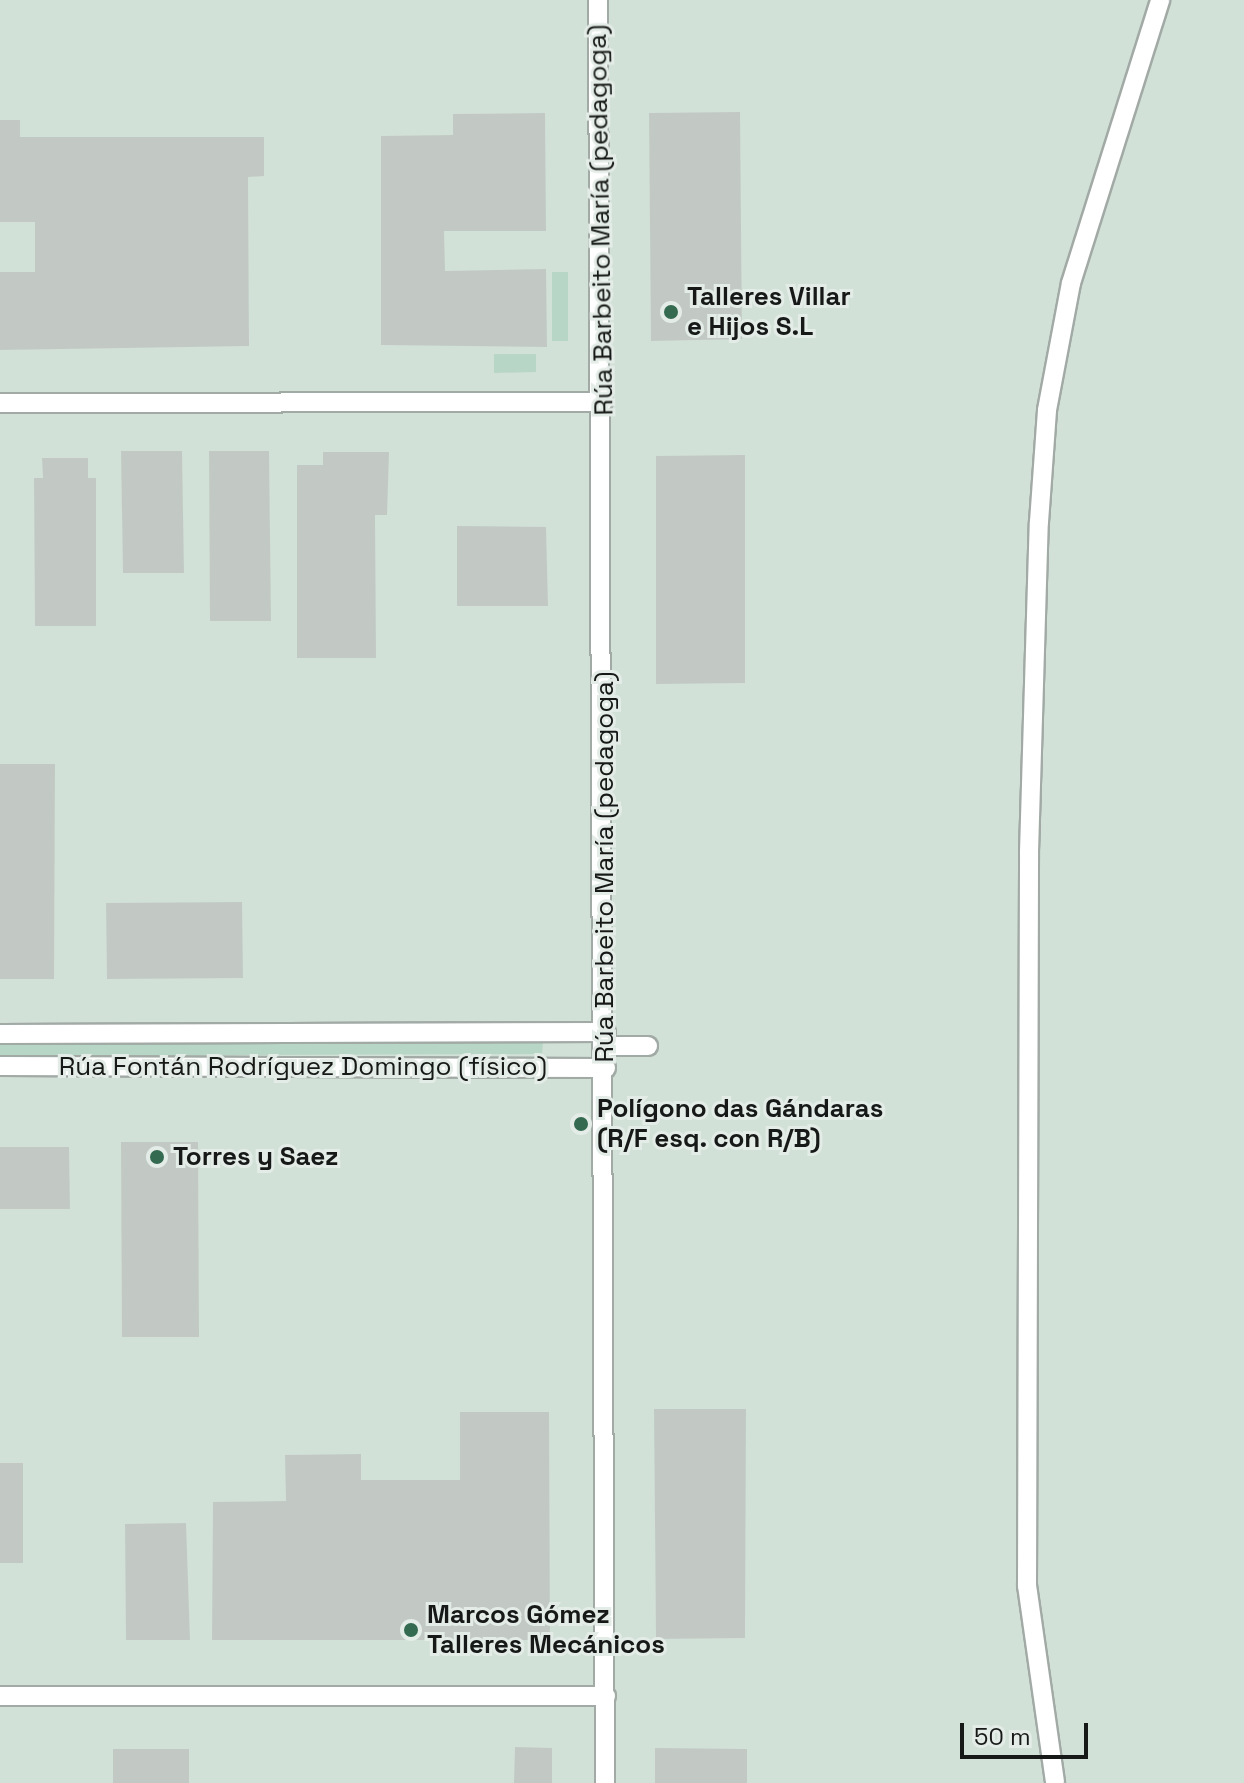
<!DOCTYPE html>
<meta charset="utf-8">
<style>
body{margin:0}
#map{position:relative;width:1244px;height:1783px;overflow:hidden;background:#e4ece7;font-family:"Space Grotesk",sans-serif}
div>[style]{position:absolute}
[style*='--x']{left:calc(var(--x)*1px);top:calc(var(--y)*1px);width:calc(var(--w)*1px);rotate:calc(var(--a)*1deg)}
.built>*{inset:0;background:#d2e1d8}
.green>*{inset:0;background:#b7d6c5}
.building>*{inset:0;background:#c2c9c5}
.roads{filter:drop-shadow(2px 0 #a2aaa6) drop-shadow(-2px 0 #a2aaa6) drop-shadow(0 2px #a2aaa6) drop-shadow(0 -2px #a2aaa6)}
.minor>*{height:18px;margin:-9px;padding:0 9px;transform-origin:9px;border-radius:9px;background:#fff}
.dots>*{width:22px;height:22px;translate:-50% -50%;box-sizing:border-box;border:4px solid #e4ece7;border-radius:50%}
span{translate:-50% -50%;white-space:nowrap;text-align:center;line-height:1.15;-webkit-text-stroke:6px #e4ece7;paint-order:stroke}
.street-label{font-size:26px;color:#161917}
.poi-label{font-size:26px;color:#161917;font-weight:700}
.left{translate:0 -50%;text-align:left}
.scale{position:absolute;left:960px;top:1723px;width:128px;height:36px;box-sizing:border-box;border:4px solid #161917;border-top:0;padding-left:10px;font-size:24px;line-height:28px;white-space:nowrap;color:#161917;-webkit-text-stroke:6px #e4ece7;paint-order:stroke}
</style>
<div id="map">
<div class="built">
<div style="clip-path:polygon(0 0,1244px 0,1244px 1783px,0 1783px)"></div>
</div>
<div class="green">
<div style="clip-path:polygon(552px 272px,568px 272px,568px 341px,552px 341px)"></div>
<div style="clip-path:polygon(494px 354px,536px 354px,536px 372px,494px 373px)"></div>
<div style="clip-path:polygon(543px 1042px,542px 1054px,0 1056px,0 1043px)"></div>
</div>
<div class="building">
<div style="clip-path:polygon(740px 112px,742px 339px,651px 341px,649px 113px)"></div>
<div style="clip-path:polygon(545px 113px,546px 231px,444px 231px,445px 271px,546px 269px,547px 347px,381px 345px,381px 136px,453px 135px,453px 114px)"></div>
<div style="clip-path:polygon(0 120px,20px 120px,20px 137px,264px 137px,264px 176px,248px 177px,249px 346px,0 350px,0 272px,35px 272px,35px 222px,0 222px)"></div>
<div style="clip-path:polygon(121px 451px,182px 451px,184px 573px,123px 573px)"></div>
<div style="clip-path:polygon(209px 451px,269px 451px,271px 621px,210px 621px)"></div>
<div style="clip-path:polygon(323px 452px,389px 452px,387px 515px,375px 515px,376px 658px,297px 658px,297px 465px,323px 465px)"></div>
<div style="clip-path:polygon(745px 455px,745px 683px,656px 684px,656px 456px)"></div>
<div style="clip-path:polygon(42px 458px,88px 458px,88px 478px,96px 478px,96px 626px,35px 626px,34px 478px,43px 478px)"></div>
<div style="clip-path:polygon(457px 526px,546px 527px,548px 606px,457px 606px)"></div>
<div style="clip-path:polygon(0 764px,55px 764px,54px 979px,0 979px)"></div>
<div style="clip-path:polygon(242px 902px,243px 978px,107px 979px,106px 903px)"></div>
<div style="clip-path:polygon(121px 1142px,198px 1142px,199px 1337px,122px 1337px)"></div>
<div style="clip-path:polygon(0 1147px,69px 1147px,70px 1209px,0 1209px)"></div>
<div style="clip-path:polygon(654px 1409px,746px 1409px,745px 1638px,656px 1639px)"></div>
<div style="clip-path:polygon(460px 1412px,549px 1412px,550px 1640px,212px 1640px,213px 1502px,286px 1501px,285px 1455px,361px 1454px,361px 1480px,460px 1480px)"></div>
<div style="clip-path:polygon(0 1463px,23px 1463px,23px 1563px,0 1563px)"></div>
<div style="clip-path:polygon(186px 1523px,190px 1640px,126px 1640px,125px 1524px)"></div>
<div style="clip-path:polygon(515px 1747px,552px 1748px,552px 1783px,514px 1783px)"></div>
<div style="clip-path:polygon(655px 1748px,747px 1749px,747px 1783px,655px 1783px)"></div>
<div style="clip-path:polygon(113px 1749px,189px 1749px,189px 1783px,113px 1783px)"></div>
</div>
<div class="roads">
<div class="minor">
<div style="--x:598;--y:0;--w:1783;--a:89.78"></div>
<div style="--x:0;--y:403;--w:603;--a:-0.1"></div>
<div style="--x:0;--y:1034;--w:606;--a:-0.19"></div>
<div style="--x:606;--y:1046;--w:42;--a:0"></div>
<div style="--x:0;--y:1066;--w:606;--a:0.19"></div>
<div style="--x:0;--y:1696;--w:606;--a:0"></div>
<div style="--x:1055;--y:1782;--w:198;--a:-98.1"></div>
<div style="--x:1027;--y:1586;--w:734;--a:-89.84"></div>
<div style="--x:1029;--y:852;--w:330;--a:-88.3"></div>
<div style="--x:1039;--y:522;--w:112;--a:-85.9"></div>
<div style="--x:1047;--y:410;--w:129;--a:-79.3"></div>
<div style="--x:1071;--y:283;--w:297;--a:-72.5"></div>
</div>
</div>
<div class="dots">
<div style="left:671px;top:312px;background:#346a50"></div>
<div style="left:581px;top:1124px;background:#346a50"></div>
<div style="left:157px;top:1157px;background:#346a50"></div>
<div style="left:411px;top:1630px;background:#346a50"></div>
</div>
<div class="street-label">
<span style="left:601px;top:220px;rotate:-91deg">Rúa Barbeito María (pedagoga)</span>
<span style="left:605px;top:867px;rotate:-90deg">Rúa Barbeito María (pedagoga)</span>
<span style="left:303px;top:1067px">Rúa Fontán Rodríguez Domingo (físico)</span>
</div>
<div class="poi-label">
<span class="left" style="left:687px;top:312px">Talleres Villar<br>e Hijos S.L</span>
<span class="left" style="left:597px;top:1124px">Polígono das Gándaras<br>(R/F esq. con R/B)</span>
<span class="left" style="left:173px;top:1157px">Torres y Saez</span>
<span class="left" style="left:427px;top:1630px">Marcos Gómez<br>Talleres Mecánicos</span>
</div>
<div class="scale">50 m</div>
</div>
